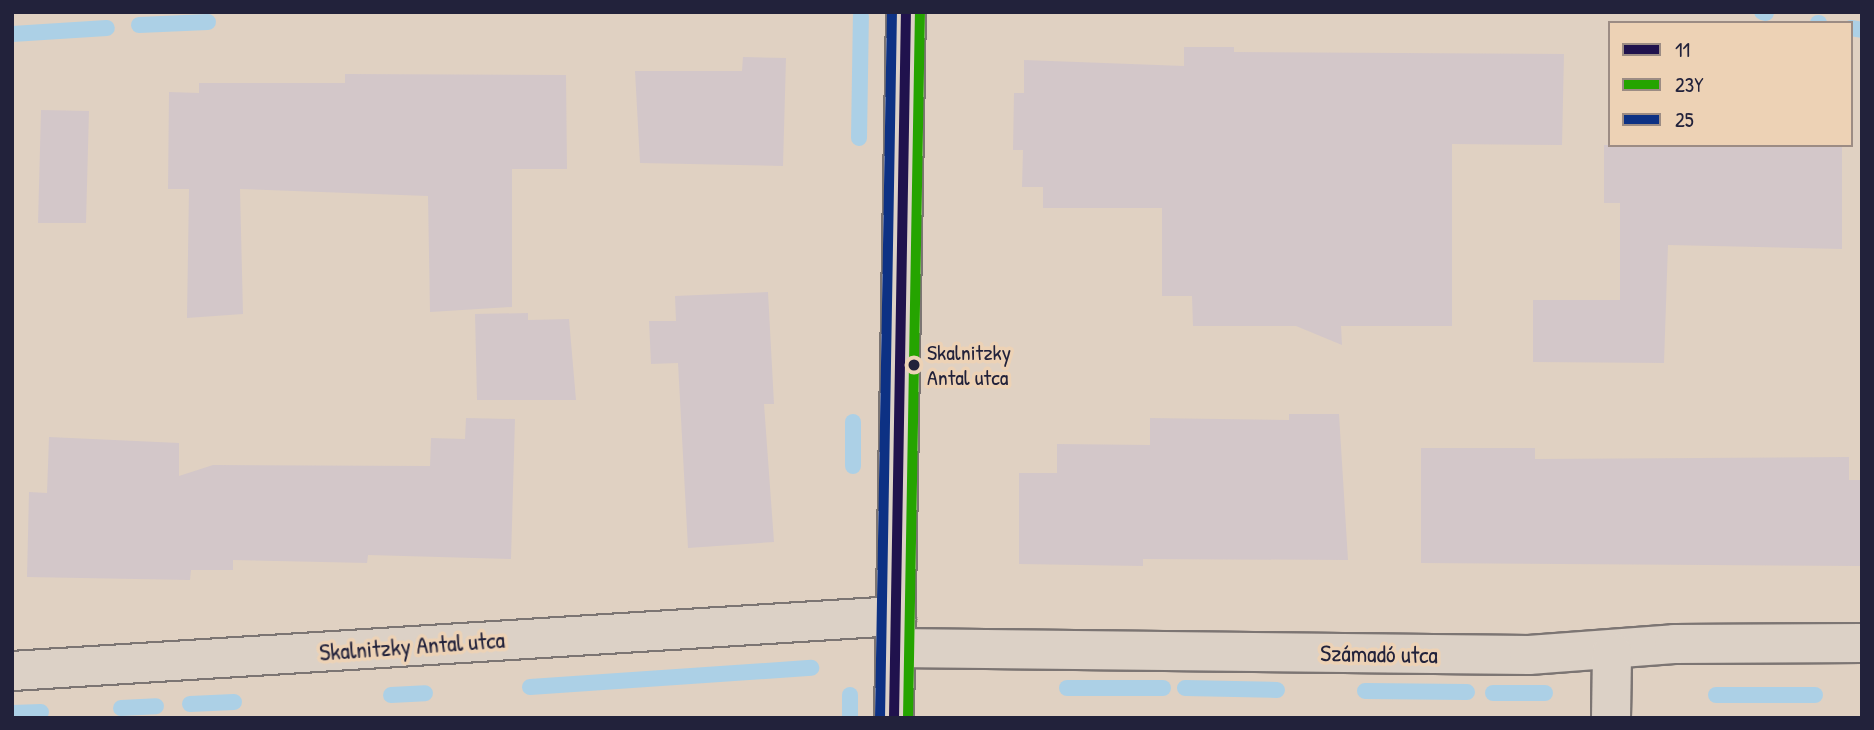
<!DOCTYPE html>
<meta charset="utf-8">
<style>
body{margin:0}
#map{position:relative;width:1874px;height:730px;overflow:hidden;background:#e0d1c2;font-family:"Patrick Hand",sans-serif}
div>[style]{position:absolute}
[style*='--x']{left:calc(var(--x)*1px);top:calc(var(--y)*1px);width:calc(var(--w)*1px);rotate:calc(var(--a)*1deg)}
.stream>*{height:16px;margin:-8px;padding:0 8px;transform-origin:8px;border-radius:8px;background:#acd0e6}
.building>*{inset:0;background:#d3c7c9}
.roads{filter:drop-shadow(2px 0 #7c7573) drop-shadow(-2px 0 #7c7573) drop-shadow(0 2px #7c7573) drop-shadow(0 -2px #7c7573)}
.street>*{height:38px;margin:-19px;padding:0 19px;transform-origin:19px;border-radius:19px;background:#dcd1c6}
.bus-1>*{height:10px;margin:-5px;padding:0 5px;transform-origin:5px;border-radius:5px;background:#20124d}
.bus-2>*{height:10px;margin:-5px;padding:0 5px;transform-origin:5px;border-radius:5px;background:#25a400}
.bus-3>*{height:10px;margin:-5px;padding:0 5px;transform-origin:5px;border-radius:5px;background:#0d3184}
.dots>*{width:19px;height:19px;translate:-50% -50%;box-sizing:border-box;border:4px solid #edd2b5;border-radius:50%}
span{translate:-50% -50%;white-space:nowrap;text-align:center;line-height:1.15;-webkit-text-stroke:7px #edd2b5;paint-order:stroke}
.bus-label{font-size:22px;color:#22223b}
.left{translate:0 -50%;text-align:left}
.street-label{font-size:24px;color:#22223b}
.frame{position:absolute;inset:0;border:14px solid #22223b;pointer-events:none}
.legend{position:absolute;left:1608px;top:21px;width:245px;height:126px;box-sizing:border-box;background:#edd2b5;border:2px solid #9c8c84;margin:0;padding:9px 12px;list-style:none;font-size:21px;color:#22223b}
.legend li{display:flex;align-items:center;gap:14px;height:35px}
.legend b{width:35px;border:2px solid #9c8c84}
</style>
<div id="map">
<div class="stream">
<div style="--x:1762;--y:12;--w:4;--a:14"></div>
<div style="--x:1818;--y:23;--w:1;--a:0"></div>
<div style="--x:139;--y:25;--w:69;--a:-2.5"></div>
<div style="--x:1851;--y:28;--w:11;--a:10"></div>
<div style="--x:12;--y:34;--w:95;--a:-3.6"></div>
<div style="--x:859;--y:138;--w:122;--a:-89.1"></div>
<div style="--x:853;--y:466;--w:44;--a:-90"></div>
<div style="--x:530;--y:687;--w:282;--a:-3.9"></div>
<div style="--x:1067;--y:688;--w:96;--a:0"></div>
<div style="--x:1185;--y:688;--w:92;--a:1.2"></div>
<div style="--x:1365;--y:691;--w:102;--a:0.6"></div>
<div style="--x:1493;--y:693;--w:52;--a:0"></div>
<div style="--x:391;--y:695;--w:34;--a:-3"></div>
<div style="--x:1716;--y:695;--w:99;--a:0"></div>
<div style="--x:190;--y:704;--w:44;--a:-2.6"></div>
<div style="--x:121;--y:708;--w:35;--a:-3"></div>
<div style="--x:12;--y:713;--w:29;--a:-2"></div>
<div style="--x:850;--y:718;--w:23;--a:-90"></div>
</div>
<div class="building">
<div style="clip-path:polygon(1184px 47px,1234px 47px,1234px 52px,1564px 54px,1562px 145px,1452px 144px,1452px 326px,1341px 326px,1342px 345px,1296px 326px,1193px 326px,1192px 296px,1162px 296px,1162px 208px,1043px 208px,1043px 187px,1022px 187px,1023px 150px,1013px 150px,1014px 93px,1024px 93px,1024px 60px,1184px 66px)"></div>
<div style="clip-path:polygon(743px 57px,786px 58px,783px 166px,640px 163px,635px 71px,742px 71px)"></div>
<div style="clip-path:polygon(345px 74px,566px 75px,567px 169px,512px 169px,512px 307px,430px 312px,428px 196px,240px 189px,243px 314px,187px 318px,189px 189px,168px 189px,169px 92px,199px 93px,199px 83px,345px 83px)"></div>
<div style="clip-path:polygon(41px 110px,89px 111px,86px 223px,38px 223px)"></div>
<div style="clip-path:polygon(1604px 145px,1842px 145px,1842px 249px,1668px 245px,1664px 363px,1533px 362px,1533px 300px,1620px 300px,1620px 203px,1604px 203px)"></div>
<div style="clip-path:polygon(768px 292px,774px 404px,764px 404px,774px 542px,688px 548px,678px 363px,651px 364px,649px 321px,676px 321px,675px 296px)"></div>
<div style="clip-path:polygon(528px 313px,528px 320px,569px 319px,576px 400px,477px 400px,475px 314px)"></div>
<div style="clip-path:polygon(1289px 414px,1339px 414px,1348px 560px,1143px 559px,1143px 566px,1019px 564px,1019px 473px,1057px 473px,1057px 444px,1150px 445px,1150px 418px,1289px 420px)"></div>
<div style="clip-path:polygon(466px 418px,515px 419px,511px 559px,368px 555px,367px 563px,233px 560px,233px 570px,191px 570px,190px 580px,27px 577px,29px 492px,47px 493px,49px 437px,179px 443px,179px 476px,213px 465px,430px 466px,431px 438px,465px 439px)"></div>
<div style="clip-path:polygon(1421px 448px,1535px 448px,1535px 459px,1849px 457px,1849px 480px,1862px 480px,1862px 566px,1421px 563px)"></div>
</div>
<div class="roads">
<div class="street">
<div style="--x:896;--y:648;--w:633;--a:0.63"></div>
<div style="--x:1529;--y:655;--w:145;--a:-4.3"></div>
<div style="--x:1674;--y:644;--w:188;--a:-0.3"></div>
<div style="--x:12;--y:671;--w:886;--a:-3.56"></div>
<div style="--x:894;--y:718;--w:706;--a:-89.03"></div>
<div style="--x:1611;--y:718;--w:66;--a:-89.1"></div>
</div>
</div>
<div class="bus-1">
<div style="--x:894;--y:718;--w:706;--a:-89.03"></div>
</div>
<div class="bus-2">
<div style="--x:908;--y:718;--w:706;--a:-89.03"></div>
</div>
<div class="bus-3">
<div style="--x:880;--y:718;--w:706;--a:-89.03"></div>
</div>
<div class="dots">
<div style="left:914px;top:365px;background:#22223b"></div>
</div>
<div class="bus-label">
<span class="left" style="left:927px;top:365px">Skalnitzky<br>Antal utca</span>
</div>
<div class="street-label">
<span style="left:412px;top:646px;rotate:-4deg">Skalnitzky Antal utca</span>
<span style="left:1379px;top:654px;rotate:1deg">Számadó utca</span>
</div>
<div class="frame"></div>
<ul class="legend">
<li><b style="height:9px;background:#20124d"></b>11</li>
<li><b style="height:9px;background:#25a400"></b>23Y</li>
<li><b style="height:9px;background:#0d3184"></b>25</li>
</ul>
</div>
